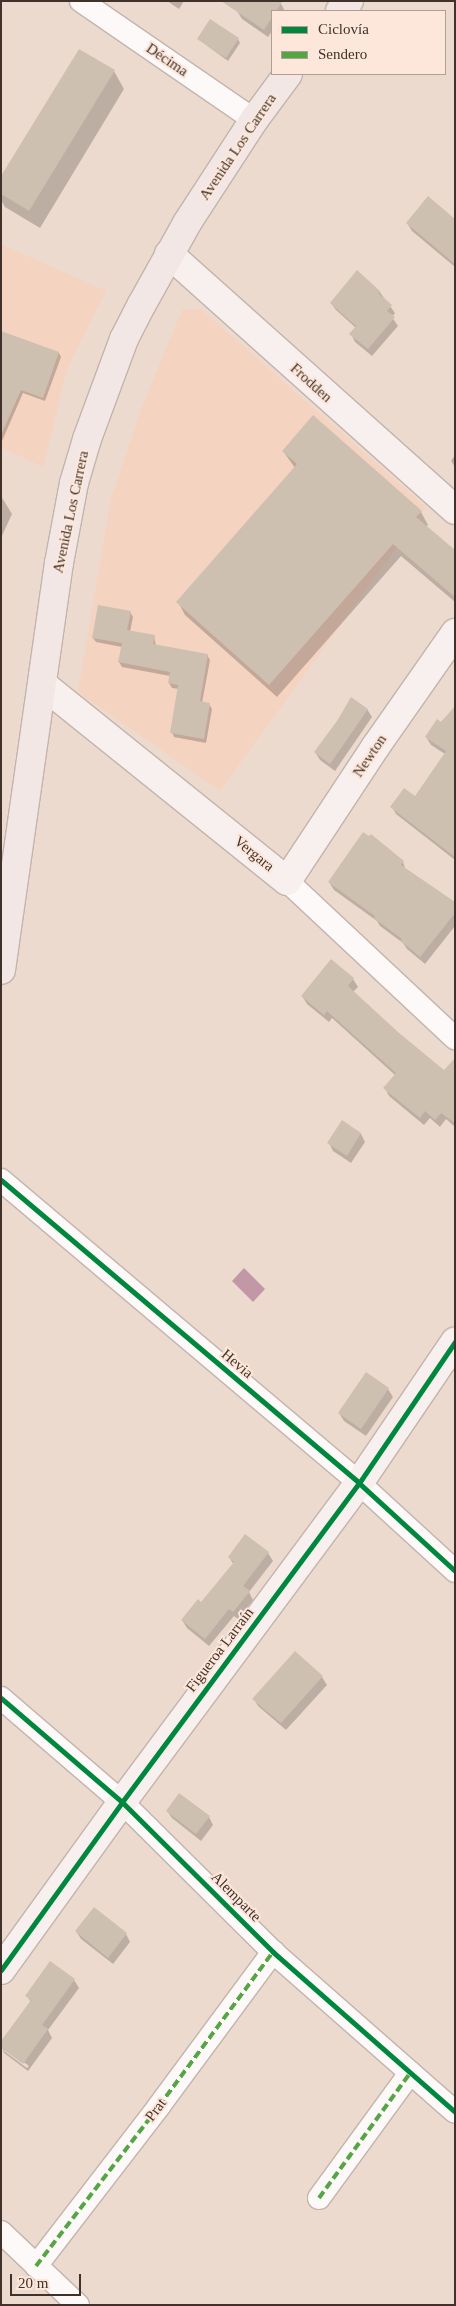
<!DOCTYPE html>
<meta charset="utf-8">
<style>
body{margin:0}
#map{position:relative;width:456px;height:2306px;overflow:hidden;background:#eddace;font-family:"Times New Roman",serif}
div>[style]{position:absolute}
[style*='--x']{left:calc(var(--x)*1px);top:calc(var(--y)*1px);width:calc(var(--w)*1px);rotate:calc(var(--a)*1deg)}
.built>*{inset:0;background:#f4d3c0}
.water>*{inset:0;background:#c298a7}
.shadow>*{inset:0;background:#0003}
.building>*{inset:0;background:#cec0b1}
.roads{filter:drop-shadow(1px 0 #c3b4ab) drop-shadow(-1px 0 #c3b4ab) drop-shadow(0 1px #c3b4ab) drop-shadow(0 -1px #c3b4ab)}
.street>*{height:22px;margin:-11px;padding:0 11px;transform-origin:11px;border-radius:11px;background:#fcf9f8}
.secondary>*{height:28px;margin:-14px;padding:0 14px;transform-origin:14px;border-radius:14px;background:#f7f0ee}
.primary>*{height:28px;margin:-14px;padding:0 14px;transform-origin:14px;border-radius:14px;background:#f2e7e5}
.quiet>*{height:4px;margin-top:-2px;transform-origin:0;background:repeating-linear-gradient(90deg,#54a543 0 8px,transparent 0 12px)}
.cycleway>*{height:5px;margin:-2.5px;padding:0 2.5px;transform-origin:2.5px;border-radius:2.5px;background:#00873e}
span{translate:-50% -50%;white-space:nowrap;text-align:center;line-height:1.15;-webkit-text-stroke:4px #fde7da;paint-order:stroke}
.street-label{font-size:15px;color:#40322a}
.frame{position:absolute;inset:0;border:2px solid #40322a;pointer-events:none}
.legend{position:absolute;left:271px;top:10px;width:175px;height:65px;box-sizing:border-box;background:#fde7da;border:1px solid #b19f94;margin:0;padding:6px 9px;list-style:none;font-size:15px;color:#40322a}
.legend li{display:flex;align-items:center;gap:10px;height:25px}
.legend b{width:25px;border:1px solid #b19f94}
.scale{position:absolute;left:10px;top:2274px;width:71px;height:22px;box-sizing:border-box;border:2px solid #40322a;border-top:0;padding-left:6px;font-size:15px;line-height:18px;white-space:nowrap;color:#40322a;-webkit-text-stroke:4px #fde7da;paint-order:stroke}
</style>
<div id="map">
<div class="built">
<div style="clip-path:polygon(1px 244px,106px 291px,67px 369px,43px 467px,1px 447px)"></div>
<div style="clip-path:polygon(201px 309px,426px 507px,220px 791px,78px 692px,111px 498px,143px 404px,182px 310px)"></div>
</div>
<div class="water">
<div style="clip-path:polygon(244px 1268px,265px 1289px,253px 1302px,232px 1281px)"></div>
</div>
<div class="shadow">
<div style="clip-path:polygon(167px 1px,184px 1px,179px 9px)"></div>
<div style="clip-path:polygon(281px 4px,285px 11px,272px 11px,272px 31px,268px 37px,242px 19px,237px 11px)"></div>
<div style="clip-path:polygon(198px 39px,238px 39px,240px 43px,228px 61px)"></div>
<div style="clip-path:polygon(114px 71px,124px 89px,40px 228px,5px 207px,1px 200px,1px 178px)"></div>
<div style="clip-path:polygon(455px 220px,455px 267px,412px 231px,407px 223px)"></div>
<div style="clip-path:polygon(379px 291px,395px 313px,392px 317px,398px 326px,372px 356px,355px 342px,351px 334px,356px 328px,336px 310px,331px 303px)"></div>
<div style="clip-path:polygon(2px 333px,59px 353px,61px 357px,45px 401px,23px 393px,2px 441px)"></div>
<div style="clip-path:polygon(283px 451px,421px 512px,428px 525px,426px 527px,455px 552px,455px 602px,401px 556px,277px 697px,185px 615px,178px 602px,295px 468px)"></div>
<div style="clip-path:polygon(455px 455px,455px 467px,451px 461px)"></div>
<div style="clip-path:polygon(1px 496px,12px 514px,1px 538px)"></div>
<div style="clip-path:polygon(130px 612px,133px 617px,130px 632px,154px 636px,156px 646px,207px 655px,210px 660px,202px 703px,209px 704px,212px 709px,206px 743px,174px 737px,172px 732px,179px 689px,172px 688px,169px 683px,170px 676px,122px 667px,119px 662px,122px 647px,96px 642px,93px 638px)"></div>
<div style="clip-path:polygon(455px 708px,455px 860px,396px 814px,392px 807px,416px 798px,445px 754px,431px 745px,426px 737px)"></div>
<div style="clip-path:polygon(367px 709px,372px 717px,335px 771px,320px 760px,315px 752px)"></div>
<div style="clip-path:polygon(369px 838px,403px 862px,406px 871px,455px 903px,455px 926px,425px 964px,407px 949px,403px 943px,380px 926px,377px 921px,334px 890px,329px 882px)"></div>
<div style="clip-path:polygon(331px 961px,353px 979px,358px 987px,353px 992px,397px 1033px,444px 1072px,455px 1070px,455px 1127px,446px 1119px,440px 1127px,430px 1118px,424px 1125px,389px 1096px,385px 1088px,395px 1075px,332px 1018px,329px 1022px,307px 1004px,302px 996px)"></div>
<div style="clip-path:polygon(343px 1122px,361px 1134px,365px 1142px,351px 1163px,333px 1151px,329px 1143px)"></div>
<div style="clip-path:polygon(367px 1374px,388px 1389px,393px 1397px,366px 1436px,344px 1421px,339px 1413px)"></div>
<div style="clip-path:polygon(268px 1553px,273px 1561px,249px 1592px,253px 1600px,238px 1619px,234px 1616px,209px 1646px,187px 1628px,182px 1620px,201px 1603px,234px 1565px,229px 1557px)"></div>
<div style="clip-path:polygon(295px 1653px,322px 1677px,327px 1685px,286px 1730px,258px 1706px,254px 1699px)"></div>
<div style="clip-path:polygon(167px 1811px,209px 1817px,213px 1825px,201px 1841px,172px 1818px)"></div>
<div style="clip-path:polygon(76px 1931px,126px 1934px,130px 1942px,113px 1964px,81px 1939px)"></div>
<div style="clip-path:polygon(evenodd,51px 1963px,74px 1980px,79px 1988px,48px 2030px,52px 2038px,28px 2071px,4px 2053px,1px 2043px,31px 2002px,27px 1996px,51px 1963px,4px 2048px,29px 2066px,27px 2068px,4px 2051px,4px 2048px)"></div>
</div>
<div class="building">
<div style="clip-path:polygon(221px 1px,283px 1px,276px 11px,272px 11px,272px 17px,264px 30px)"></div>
<div style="clip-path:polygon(210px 19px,239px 38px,226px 58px,197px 39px)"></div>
<div style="clip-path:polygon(79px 49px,115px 70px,29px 211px,1px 194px,1px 176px)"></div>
<div style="clip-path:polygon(428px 196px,455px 219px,455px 264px,406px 223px)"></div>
<div style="clip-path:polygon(357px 270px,380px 291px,378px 293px,392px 305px,387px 311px,395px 317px,368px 349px,349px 334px,356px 326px,330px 303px)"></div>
<div style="clip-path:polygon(1px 331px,59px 352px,43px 398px,21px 390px,1px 435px)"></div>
<div style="clip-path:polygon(313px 415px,422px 511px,416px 517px,455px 550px,455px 597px,393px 544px,269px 685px,176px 602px,297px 464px,282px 451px)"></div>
<div style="clip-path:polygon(98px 605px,131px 611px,127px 630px,155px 635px,153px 644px,208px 654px,200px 701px,210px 703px,204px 739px,170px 733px,178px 685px,168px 683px,170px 672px,118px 662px,122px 643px,92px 638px)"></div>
<div style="clip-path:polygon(351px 697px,368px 709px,330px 764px,314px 752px,337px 721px)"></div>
<div style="clip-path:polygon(455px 706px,455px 857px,390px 807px,404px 788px,415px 796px,446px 751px,425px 737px,437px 719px,441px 722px)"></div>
<div style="clip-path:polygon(363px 832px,369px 836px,371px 834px,404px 861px,401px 865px,455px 902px,455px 913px,420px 957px,401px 941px,402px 939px,374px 918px,375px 916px,328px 882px)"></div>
<div style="clip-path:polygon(331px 959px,354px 978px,348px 986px,398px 1032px,444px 1070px,455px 1058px,455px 1123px,441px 1113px,435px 1120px,425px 1111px,420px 1118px,383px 1088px,396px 1073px,327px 1011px,324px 1015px,301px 996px)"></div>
<div style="clip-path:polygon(342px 1120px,361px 1133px,347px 1156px,327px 1143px)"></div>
<div style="clip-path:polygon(366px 1372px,389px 1388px,361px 1429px,338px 1413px)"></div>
<div style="clip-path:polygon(245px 1534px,269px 1552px,243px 1586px,250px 1591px,233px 1612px,229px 1609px,205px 1639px,181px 1620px,198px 1599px,201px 1602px,234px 1562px,228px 1557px)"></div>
<div style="clip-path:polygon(295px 1651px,323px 1676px,281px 1723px,252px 1699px)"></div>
<div style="clip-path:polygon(179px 1793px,210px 1816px,196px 1834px,166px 1811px)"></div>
<div style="clip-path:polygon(94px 1907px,127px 1933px,108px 1958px,75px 1931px)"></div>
<div style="clip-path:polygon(50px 1961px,75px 1979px,42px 2025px,48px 2029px,23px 2064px,1px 2048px,1px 2041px,31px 2000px,25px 1996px)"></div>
</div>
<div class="roads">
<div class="street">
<div style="--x:81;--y:1;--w:210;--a:34.5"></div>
<div style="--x:287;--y:881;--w:230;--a:43.1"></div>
<div style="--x:1;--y:1180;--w:469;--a:40.2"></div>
<div style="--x:359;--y:1483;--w:130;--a:42.5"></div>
<div style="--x:1;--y:1698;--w:160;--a:40.7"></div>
<div style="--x:122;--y:1802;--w:213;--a:44.8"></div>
<div style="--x:273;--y:1952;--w:242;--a:41.3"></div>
<div style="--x:319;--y:2198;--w:155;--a:-53.9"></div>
<div style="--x:1;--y:2232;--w:106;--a:43.5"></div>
<div style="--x:36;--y:2266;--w:202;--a:-52.4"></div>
<div style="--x:159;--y:2106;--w:192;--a:-53.5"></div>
</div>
<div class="secondary">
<div style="--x:169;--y:254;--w:384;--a:41.8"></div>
<div style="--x:42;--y:684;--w:314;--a:38.8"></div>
<div style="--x:287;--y:881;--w:162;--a:-56.6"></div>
<div style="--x:376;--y:746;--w:138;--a:-55"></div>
<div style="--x:1;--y:1970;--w:207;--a:-54.2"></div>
<div style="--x:122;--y:1802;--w:397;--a:-53.4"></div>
<div style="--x:359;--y:1483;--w:171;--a:-55.8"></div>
</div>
<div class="primary">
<div style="--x:340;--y:11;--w:13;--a:-48"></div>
<div style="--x:1;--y:970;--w:411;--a:-81.9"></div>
<div style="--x:59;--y:563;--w:81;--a:-79.4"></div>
<div style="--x:74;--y:483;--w:46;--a:-73.5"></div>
<div style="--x:87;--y:439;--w:107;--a:-69.7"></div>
<div style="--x:124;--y:339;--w:39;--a:-63"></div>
<div style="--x:142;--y:304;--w:93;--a:-60.9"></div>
<div style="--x:187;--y:223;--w:123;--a:-57"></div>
<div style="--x:254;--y:120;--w:57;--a:-53.5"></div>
</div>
</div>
<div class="quiet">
<div style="--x:319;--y:2198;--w:155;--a:-53.9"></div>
<div style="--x:36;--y:2266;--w:202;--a:-52.4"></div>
<div style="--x:159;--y:2106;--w:192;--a:-53.5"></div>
</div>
<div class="cycleway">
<div style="--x:1;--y:1180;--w:469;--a:40.2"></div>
<div style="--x:359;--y:1483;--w:130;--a:42.5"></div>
<div style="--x:1;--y:1698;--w:160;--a:40.7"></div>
<div style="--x:122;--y:1802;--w:213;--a:44.8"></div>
<div style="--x:273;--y:1952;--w:242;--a:41.3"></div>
<div style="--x:1;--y:1970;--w:207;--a:-54.2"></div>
<div style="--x:122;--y:1802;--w:397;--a:-53.4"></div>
<div style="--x:359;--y:1483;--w:171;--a:-55.8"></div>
</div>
<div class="street-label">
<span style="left:167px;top:60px;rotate:34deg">Décima</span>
<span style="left:238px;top:147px;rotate:-56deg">Avenida Los Carrera</span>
<span style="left:311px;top:383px;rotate:42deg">Frodden</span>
<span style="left:71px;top:512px;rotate:-78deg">Avenida Los Carrera</span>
<span style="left:370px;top:756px;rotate:-56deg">Newton</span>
<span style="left:254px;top:854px;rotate:39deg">Vergara</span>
<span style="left:237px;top:1364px;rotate:40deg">Hevia</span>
<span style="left:220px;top:1650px;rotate:-53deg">Figueroa Larraín</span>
<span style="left:236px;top:1897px;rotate:45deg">Alemparte</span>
<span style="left:156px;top:2110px;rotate:-53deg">Prat</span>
</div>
<div class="frame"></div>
<ul class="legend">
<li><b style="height:6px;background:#00873e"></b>Ciclovía</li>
<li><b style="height:6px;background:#54a543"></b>Sendero</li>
</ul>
<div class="scale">20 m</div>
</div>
